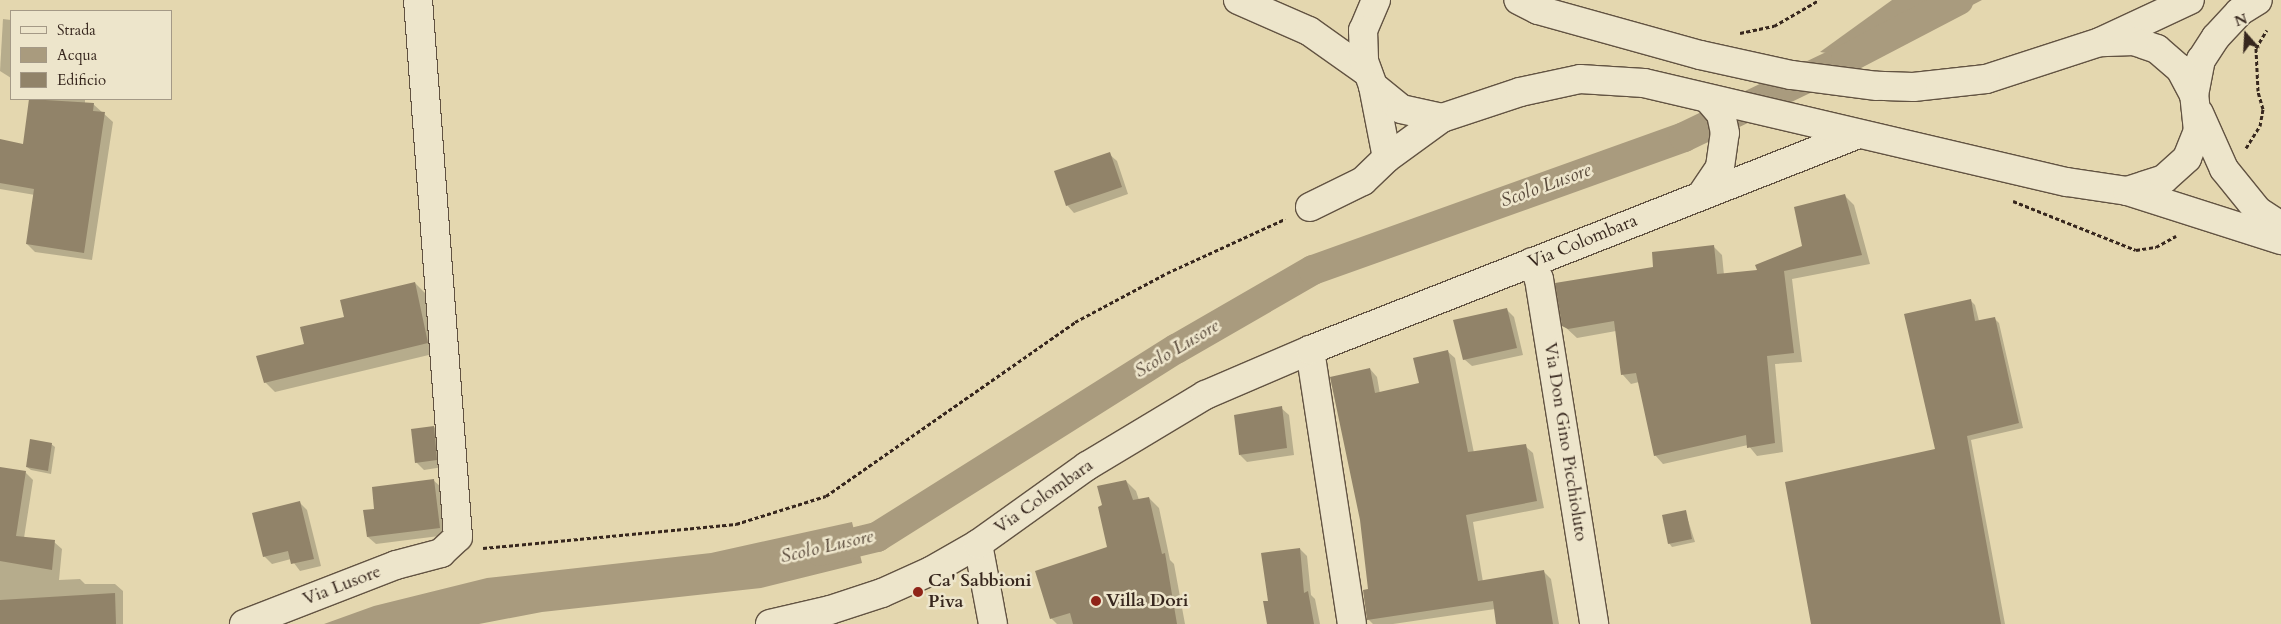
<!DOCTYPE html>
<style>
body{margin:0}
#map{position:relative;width:2281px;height:624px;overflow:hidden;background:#e4d7af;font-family:Cardo,serif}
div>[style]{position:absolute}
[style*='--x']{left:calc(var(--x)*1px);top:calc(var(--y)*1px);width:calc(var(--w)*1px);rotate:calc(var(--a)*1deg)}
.water>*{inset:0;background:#a99b7e}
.shadow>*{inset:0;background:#0003}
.canal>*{height:30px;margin:-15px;padding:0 15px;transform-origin:15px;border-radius:15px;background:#a99b7e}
.building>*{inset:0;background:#918369}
.path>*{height:3px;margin-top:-1.5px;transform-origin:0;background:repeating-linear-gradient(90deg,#37271e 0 4px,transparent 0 6.5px)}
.roads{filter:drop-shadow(1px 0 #625342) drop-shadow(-1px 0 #625342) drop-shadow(0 1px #625342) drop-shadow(0 -1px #625342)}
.minor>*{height:28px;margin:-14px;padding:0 14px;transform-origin:14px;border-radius:14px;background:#ede5cb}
.secondary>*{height:28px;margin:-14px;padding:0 14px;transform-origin:14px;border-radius:14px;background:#ede5cb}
.dots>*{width:14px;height:14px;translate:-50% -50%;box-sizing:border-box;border:2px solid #ede5cb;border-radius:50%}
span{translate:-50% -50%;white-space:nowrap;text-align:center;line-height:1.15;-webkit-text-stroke:5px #ede5cb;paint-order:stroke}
.street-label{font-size:18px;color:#37271e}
.poi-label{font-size:18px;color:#37271e;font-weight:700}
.left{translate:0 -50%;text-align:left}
.water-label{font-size:19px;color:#594a3b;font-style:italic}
.legend{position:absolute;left:10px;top:10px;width:162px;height:90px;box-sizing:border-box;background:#ede5cb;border:1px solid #a49986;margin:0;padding:6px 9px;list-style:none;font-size:15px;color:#37271e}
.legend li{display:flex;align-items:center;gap:10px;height:25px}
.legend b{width:25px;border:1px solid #a49986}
.north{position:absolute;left:2221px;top:10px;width:50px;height:50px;-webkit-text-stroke:4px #ede5cb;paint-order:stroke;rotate:341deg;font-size:14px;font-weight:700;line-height:20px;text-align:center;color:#37271e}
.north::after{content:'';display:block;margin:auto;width:18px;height:22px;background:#37271e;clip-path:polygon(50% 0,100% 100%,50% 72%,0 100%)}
</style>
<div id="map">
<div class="water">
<div style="clip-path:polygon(1892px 0,1982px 0,1869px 59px,1820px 52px)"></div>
<div style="clip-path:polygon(852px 522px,862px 563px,761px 588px,542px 612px,479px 624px,324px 624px,374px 606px,487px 578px,711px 553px)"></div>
</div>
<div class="shadow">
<div style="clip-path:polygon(3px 19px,11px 20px,11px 78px,0 71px)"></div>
<div style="clip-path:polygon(30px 99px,85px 99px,85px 103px,93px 104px,113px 122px,92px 260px,35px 252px,27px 244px,35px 195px,0 189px,0 141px,24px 145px)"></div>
<div style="clip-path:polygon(1109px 154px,1117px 161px,1128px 194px,1074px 213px,1067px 205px)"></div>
<div style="clip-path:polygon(1845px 196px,1854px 205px,1870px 264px,1792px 279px,1802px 362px,1775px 364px,1783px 452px,1757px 456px,1748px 445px,1663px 464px,1655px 455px,1639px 382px,1631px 384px,1623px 375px,1616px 331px,1577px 338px,1563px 325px,1654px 268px,1713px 246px,1722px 255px,1724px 275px,1759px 271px,1804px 247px)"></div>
<div style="clip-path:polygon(415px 283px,425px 293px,437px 353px,275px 392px,265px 382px,306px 345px,346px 318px)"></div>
<div style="clip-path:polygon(1970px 300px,1975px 305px,1979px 321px,1994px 318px,1999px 323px,2023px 428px,1971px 440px,2005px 624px,1812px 624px,1936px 450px)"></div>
<div style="clip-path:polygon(1507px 310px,1514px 317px,1523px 355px,1472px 366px,1464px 359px)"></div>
<div style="clip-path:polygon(1447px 351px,1455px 358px,1474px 453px,1525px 446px,1533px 453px,1544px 508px,1473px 522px,1483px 582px,1544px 572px,1551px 579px,1559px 624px,1498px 624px,1495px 609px,1393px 624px,1373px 624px,1368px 619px,1370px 369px,1377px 377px,1380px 394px,1421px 384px)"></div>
<div style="clip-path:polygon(1281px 408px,1289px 415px,1294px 455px,1247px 462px,1240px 455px)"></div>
<div style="clip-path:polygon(434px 427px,441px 434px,443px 467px,424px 470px,416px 462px)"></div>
<div style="clip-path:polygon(51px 444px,55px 447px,51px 474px,31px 470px,27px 467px)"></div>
<div style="clip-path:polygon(0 468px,25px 472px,33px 480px,24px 538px,54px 542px,62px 549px,59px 580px,80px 579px,85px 584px,115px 584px,123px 591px,123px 624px,0 624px)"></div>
<div style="clip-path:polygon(433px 480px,441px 487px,447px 535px,376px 544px,368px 537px,376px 510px)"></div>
<div style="clip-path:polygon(1126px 481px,1136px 491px,1139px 500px,1149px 498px,1159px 508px,1170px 560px,1174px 564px,1185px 624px,1057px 624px,1051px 618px,1109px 548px)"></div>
<div style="clip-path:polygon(299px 502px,307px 510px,321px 566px,300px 571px,291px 559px,272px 564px,264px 556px)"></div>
<div style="clip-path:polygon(1685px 511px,1695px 542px,1672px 547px,1669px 543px)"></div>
<div style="clip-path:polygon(1300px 549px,1307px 556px,1311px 595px,1315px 599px,1320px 624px,1268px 624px,1270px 603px)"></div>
</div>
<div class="canal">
<div style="--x:819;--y:551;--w:60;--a:-13.6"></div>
<div style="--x:877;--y:537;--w:353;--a:-32.2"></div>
<div style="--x:1176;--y:349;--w:158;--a:-30"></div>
<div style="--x:1313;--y:270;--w:394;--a:-19.7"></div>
<div style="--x:1684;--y:137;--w:180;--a:-25.7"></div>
<div style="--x:1846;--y:59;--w:127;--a:-27.6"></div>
</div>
<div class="building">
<div style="clip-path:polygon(29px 99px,94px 103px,93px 111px,105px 112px,84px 253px,26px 244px,34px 189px,0 183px,0 139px,23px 144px)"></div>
<div style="clip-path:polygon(1110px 152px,1122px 187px,1066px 206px,1054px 171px)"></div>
<div style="clip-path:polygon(1845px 194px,1862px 255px,1784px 271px,1794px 353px,1767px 356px,1775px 443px,1747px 448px,1746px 435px,1654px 456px,1636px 373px,1621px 375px,1614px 321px,1568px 329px,1562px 326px,1555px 283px,1653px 267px,1652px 252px,1714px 245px,1717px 274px,1757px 270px,1755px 265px,1802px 246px,1794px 207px)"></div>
<div style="clip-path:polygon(415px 282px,428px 343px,264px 383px,256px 356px,304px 344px,300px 327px,344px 317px,340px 300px)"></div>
<div style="clip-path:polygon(1971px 299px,1975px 321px,1995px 317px,2019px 423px,1967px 436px,2001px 624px,1811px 624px,1785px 482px,1935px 449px,1904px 314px)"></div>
<div style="clip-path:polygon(1507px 308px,1517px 348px,1463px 360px,1453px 320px)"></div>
<div style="clip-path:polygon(1448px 350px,1468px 452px,1526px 444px,1537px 501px,1466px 515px,1478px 581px,1544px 570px,1553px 624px,1496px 624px,1493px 601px,1367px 620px,1363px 590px,1368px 589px,1360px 520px,1330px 377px,1370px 368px,1375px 393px,1419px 383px,1413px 358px)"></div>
<div style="clip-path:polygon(1282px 406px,1287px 448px,1239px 455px,1234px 415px)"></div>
<div style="clip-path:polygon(434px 426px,437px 460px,415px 463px,411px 429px)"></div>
<div style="clip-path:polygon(30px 439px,52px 443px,48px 471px,26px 467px)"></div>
<div style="clip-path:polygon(0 467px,26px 471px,16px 536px,55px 540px,52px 570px,0 561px)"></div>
<div style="clip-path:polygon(434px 479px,440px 528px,367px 537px,363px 510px,374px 509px,372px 487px)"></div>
<div style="clip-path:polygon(1126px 480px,1133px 500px,1149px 497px,1162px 554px,1165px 553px,1177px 624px,1073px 624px,1070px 613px,1050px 619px,1035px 571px,1107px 547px,1098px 507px,1102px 505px,1097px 486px)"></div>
<div style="clip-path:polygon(300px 501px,314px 559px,291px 564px,288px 551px,263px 557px,252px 513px)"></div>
<div style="clip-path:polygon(1686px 510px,1692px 539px,1668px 544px,1662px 515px)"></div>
<div style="clip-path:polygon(1300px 548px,1304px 593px,1308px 591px,1314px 624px,1267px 624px,1263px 601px,1268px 601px,1261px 553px)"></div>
<div style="clip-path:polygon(115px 593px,116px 624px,0 624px,0 600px)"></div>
</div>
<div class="path">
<div style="--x:1740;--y:33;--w:35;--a:-12"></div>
<div style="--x:1774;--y:26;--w:52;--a:-30"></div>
<div style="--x:2246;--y:148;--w:26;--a:-58"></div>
<div style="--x:2260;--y:126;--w:17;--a:-80"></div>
<div style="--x:2263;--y:109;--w:19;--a:-106"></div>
<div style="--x:2258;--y:91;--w:43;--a:-92.7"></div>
<div style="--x:2256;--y:48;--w:21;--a:-59"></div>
<div style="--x:2013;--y:201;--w:132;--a:21.7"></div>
<div style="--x:2136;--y:250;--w:20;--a:-9"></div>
<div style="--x:2156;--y:247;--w:23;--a:-29"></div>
<div style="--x:483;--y:548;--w:254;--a:-5.4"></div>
<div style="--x:736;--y:524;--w:94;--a:-17.3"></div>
<div style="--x:826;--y:496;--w:304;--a:-34.9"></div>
<div style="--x:1075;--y:322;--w:104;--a:-28"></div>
<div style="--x:1167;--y:273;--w:130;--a:-24.6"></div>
</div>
<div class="roads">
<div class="minor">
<div style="--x:2100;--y:42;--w:99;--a:-25"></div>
<div style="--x:1373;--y:86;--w:73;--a:79"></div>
<div style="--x:2194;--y:95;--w:36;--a:-79"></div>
<div style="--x:2201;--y:60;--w:27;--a:-57"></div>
<div style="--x:2216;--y:37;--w:34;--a:-47"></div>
<div style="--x:2239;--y:12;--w:22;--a:-32"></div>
<div style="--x:1702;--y:194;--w:32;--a:-56"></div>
<div style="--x:1720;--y:167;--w:34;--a:-82"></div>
<div style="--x:1725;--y:133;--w:19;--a:-102"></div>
<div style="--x:1721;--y:114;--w:20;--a:-131"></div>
<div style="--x:1310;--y:207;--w:59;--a:-26.1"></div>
<div style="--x:1363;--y:181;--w:33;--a:-44"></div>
<div style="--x:1387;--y:158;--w:68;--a:-36"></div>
<div style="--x:1532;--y:262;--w:18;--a:68"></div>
<div style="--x:1539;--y:279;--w:349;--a:80.9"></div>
<div style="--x:1310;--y:350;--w:277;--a:81.3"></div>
<div style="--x:978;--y:544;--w:81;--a:79.4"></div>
<div style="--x:244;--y:624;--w:163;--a:-21.2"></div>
<div style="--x:396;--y:565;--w:47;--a:-14.9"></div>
<div style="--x:441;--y:553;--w:23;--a:-43"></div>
<div style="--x:458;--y:537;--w:538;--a:-94.26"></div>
<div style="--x:770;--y:624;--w:62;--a:-13.1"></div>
<div style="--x:830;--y:610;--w:55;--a:-18.1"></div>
<div style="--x:882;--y:593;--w:54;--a:-24.2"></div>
<div style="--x:931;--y:571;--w:54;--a:-29.9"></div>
<div style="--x:978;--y:544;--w:134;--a:-35.6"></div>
<div style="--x:1087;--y:466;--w:138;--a:-31"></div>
<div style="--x:1205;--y:395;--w:114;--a:-23.2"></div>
<div style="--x:1310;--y:350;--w:587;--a:-21.49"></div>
</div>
<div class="secondary">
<div style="--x:1238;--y:0;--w:77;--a:23.6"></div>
<div style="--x:1309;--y:31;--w:72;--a:35.4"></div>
<div style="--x:1376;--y:0;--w:33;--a:113"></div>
<div style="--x:1363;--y:30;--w:31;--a:88"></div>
<div style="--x:1364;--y:61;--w:27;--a:70"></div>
<div style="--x:1373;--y:86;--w:36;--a:39"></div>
<div style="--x:1401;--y:109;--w:42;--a:12.4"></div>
<div style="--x:1442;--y:118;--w:82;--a:-18.4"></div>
<div style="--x:1520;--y:92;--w:61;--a:-12.2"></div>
<div style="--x:1580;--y:79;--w:64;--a:3.6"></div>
<div style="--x:1644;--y:83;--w:434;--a:13.2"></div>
<div style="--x:2067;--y:182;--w:61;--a:8.5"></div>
<div style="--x:2127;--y:191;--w:39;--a:-18"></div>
<div style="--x:2164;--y:179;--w:31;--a:-42"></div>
<div style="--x:2187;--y:158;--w:29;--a:-68"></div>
<div style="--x:2198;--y:131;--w:36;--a:-96"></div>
<div style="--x:2194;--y:95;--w:30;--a:-118"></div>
<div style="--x:2180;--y:69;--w:30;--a:-139"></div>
<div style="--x:2157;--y:49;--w:24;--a:-161"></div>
<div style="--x:2134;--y:41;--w:34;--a:178"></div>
<div style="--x:2100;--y:42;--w:120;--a:162"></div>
<div style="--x:1986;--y:79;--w:73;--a:173.7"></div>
<div style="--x:1913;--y:87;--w:36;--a:-178"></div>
<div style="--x:1877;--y:86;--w:87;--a:-172.7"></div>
<div style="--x:1791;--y:75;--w:93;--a:-167.6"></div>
<div style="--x:1700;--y:55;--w:168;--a:-164.5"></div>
<div style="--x:1538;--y:10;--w:22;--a:-153"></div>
<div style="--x:2199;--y:113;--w:61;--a:65.9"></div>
<div style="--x:2224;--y:169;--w:54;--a:51"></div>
<div style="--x:2258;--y:211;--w:27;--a:33"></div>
<div style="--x:2127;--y:191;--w:162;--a:17.7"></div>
</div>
</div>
<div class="dots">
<div style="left:918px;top:592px;background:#8f2418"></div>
<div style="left:1096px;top:601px;background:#8f2418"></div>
</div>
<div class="street-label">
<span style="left:1583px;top:242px;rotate:-22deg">Via Colombara</span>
<span style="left:1565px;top:442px;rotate:81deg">Via Don Gino Picchioluto</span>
<span style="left:1044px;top:497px;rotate:-35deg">Via Colombara</span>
<span style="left:342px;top:586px;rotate:-21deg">Via Lusore</span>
</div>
<div class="poi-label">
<span class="left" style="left:928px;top:592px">Ca' Sabbioni<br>Piva</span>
<span class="left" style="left:1106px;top:601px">Villa Dori</span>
</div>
<div class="water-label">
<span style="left:1546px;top:186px;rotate:-20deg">Scolo Lusore</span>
<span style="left:1177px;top:349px;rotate:-31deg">Scolo Lusore</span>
<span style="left:827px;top:547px;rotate:-13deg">Scolo Lusore</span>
</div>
<ul class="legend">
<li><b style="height:6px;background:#ede5cb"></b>Strada</li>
<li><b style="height:14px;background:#a99b7e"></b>Acqua</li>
<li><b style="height:14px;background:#918369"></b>Edificio</li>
</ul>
<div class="north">N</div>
</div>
